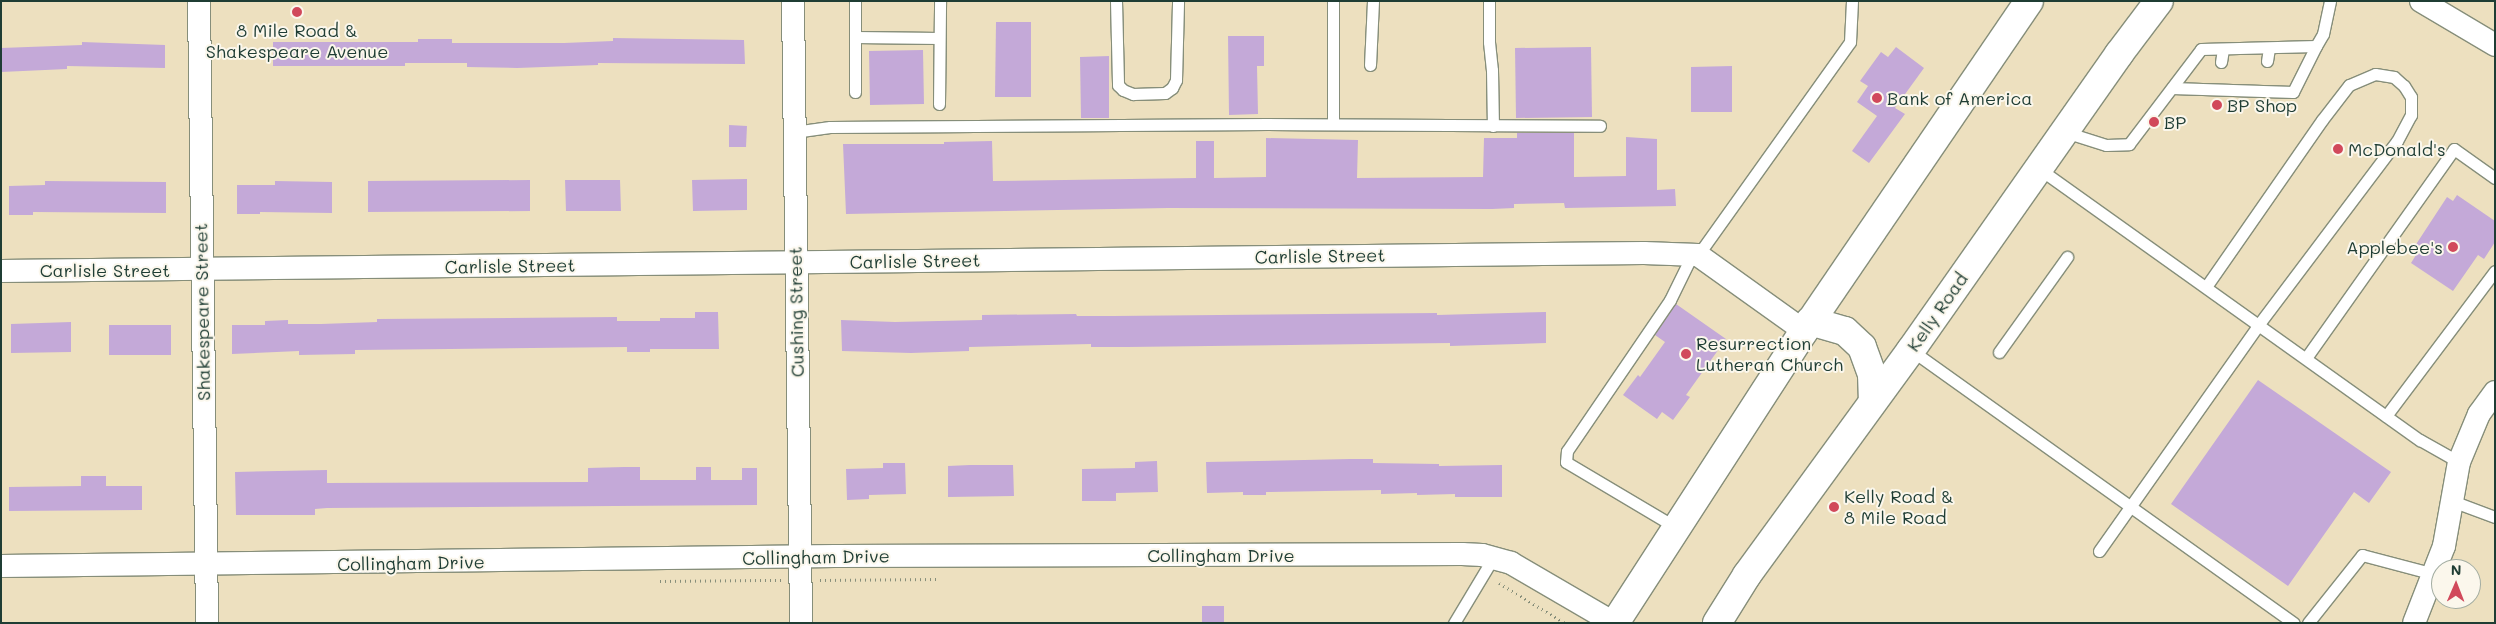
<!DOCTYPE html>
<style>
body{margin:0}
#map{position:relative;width:2496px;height:624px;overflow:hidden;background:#ede0bf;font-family:Mali,sans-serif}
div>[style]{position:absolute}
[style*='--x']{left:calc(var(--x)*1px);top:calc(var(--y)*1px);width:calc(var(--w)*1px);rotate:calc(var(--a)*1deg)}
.building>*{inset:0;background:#c4a9d8}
.path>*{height:3px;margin-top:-1.5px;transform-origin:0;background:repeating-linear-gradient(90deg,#868e7a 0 1px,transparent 0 5px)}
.roads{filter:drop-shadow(1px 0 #868e7a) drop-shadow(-1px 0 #868e7a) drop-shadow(0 1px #868e7a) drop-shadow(0 -1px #868e7a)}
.service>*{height:11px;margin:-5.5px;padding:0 5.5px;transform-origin:5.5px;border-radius:5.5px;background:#fff}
.minor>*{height:22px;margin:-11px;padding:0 11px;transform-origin:11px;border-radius:11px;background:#fff}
.tertiary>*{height:28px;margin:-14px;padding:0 14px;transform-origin:14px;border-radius:14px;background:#fff}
.dots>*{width:14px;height:14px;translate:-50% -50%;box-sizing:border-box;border:2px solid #fbf7ec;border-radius:50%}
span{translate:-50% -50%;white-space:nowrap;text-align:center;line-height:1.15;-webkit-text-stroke:4px #fbf7ec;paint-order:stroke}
.poi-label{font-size:18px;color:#1f3d34}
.left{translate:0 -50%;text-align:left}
.right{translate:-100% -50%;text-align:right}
.street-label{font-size:18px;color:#1f3d34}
.frame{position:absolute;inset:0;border:2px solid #1f3d34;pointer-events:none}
.north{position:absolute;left:2431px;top:559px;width:50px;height:50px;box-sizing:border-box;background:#fbf7ec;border:1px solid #a3ada2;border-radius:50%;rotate:1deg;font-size:14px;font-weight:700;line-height:20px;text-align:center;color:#1f3d34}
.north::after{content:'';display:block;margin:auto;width:18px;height:22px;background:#d1495b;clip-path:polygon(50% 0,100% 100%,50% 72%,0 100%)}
</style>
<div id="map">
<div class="building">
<div style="clip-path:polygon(996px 22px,1031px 22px,1031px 97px,995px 97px)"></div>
<div style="clip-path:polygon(1228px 36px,1264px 36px,1264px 66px,1257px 66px,1258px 114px,1229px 115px)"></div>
<div style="clip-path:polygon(613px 38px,744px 40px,745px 64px,598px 63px,598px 65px,517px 68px,467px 67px,467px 63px,405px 63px,405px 66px,273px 66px,273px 42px,418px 42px,418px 39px,452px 39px,452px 43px,564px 43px,613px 41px)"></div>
<div style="clip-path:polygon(82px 42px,165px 45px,165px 68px,67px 66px,67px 69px,1px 72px,1px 48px,82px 45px)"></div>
<div style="clip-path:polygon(1591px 47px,1592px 117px,1516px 118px,1515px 48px)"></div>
<div style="clip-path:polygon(1896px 47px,1924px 68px,1895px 108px,1905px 114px,1869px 163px,1852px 151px,1877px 116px,1857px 102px,1868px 86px,1860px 81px,1881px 52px,1888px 57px)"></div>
<div style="clip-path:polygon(923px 50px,924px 104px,870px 105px,869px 51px)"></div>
<div style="clip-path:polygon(1109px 56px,1109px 118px,1081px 118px,1080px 57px)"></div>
<div style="clip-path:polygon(1732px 66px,1732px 112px,1691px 112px,1691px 67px)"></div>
<div style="clip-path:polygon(729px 125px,747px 126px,746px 147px,729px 147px)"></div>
<div style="clip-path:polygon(1517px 133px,1574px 133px,1574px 177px,1626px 176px,1626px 137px,1657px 139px,1657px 190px,1675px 189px,1676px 206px,1565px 208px,1564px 203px,1514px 204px,1514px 208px,1492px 209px,1168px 208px,846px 214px,843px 144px,944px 144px,944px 142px,992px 141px,993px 181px,1196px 178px,1196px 141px,1214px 141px,1214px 178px,1266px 177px,1266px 138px,1358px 140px,1357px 178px,1483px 177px,1484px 138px,1517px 138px)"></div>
<div style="clip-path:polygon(747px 179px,747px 210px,693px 211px,692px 180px)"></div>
<div style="clip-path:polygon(530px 180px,530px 211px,368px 212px,368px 181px)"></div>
<div style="clip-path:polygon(565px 180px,620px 180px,621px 211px,566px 211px)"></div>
<div style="clip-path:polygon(45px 181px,166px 182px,166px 213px,33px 212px,33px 215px,9px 215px,9px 186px,45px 185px)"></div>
<div style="clip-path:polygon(275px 181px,332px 182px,332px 213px,260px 212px,260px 214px,237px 214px,237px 185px,275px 185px)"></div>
<div style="clip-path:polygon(2457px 195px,2495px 221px,2495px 242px,2484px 259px,2478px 255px,2453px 291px,2411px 263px,2416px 255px,2411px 252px,2447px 197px,2453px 201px)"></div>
<div style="clip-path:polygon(1676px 304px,1726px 339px,1686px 395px,1690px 397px,1673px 420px,1662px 412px,1657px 419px,1623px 395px,1638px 375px,1640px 377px,1665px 342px,1655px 335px)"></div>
<div style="clip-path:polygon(695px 312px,718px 312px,719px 349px,650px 349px,650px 352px,627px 352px,627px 347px,450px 349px,355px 350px,355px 354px,299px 355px,299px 351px,232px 354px,232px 325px,265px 325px,265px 321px,288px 320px,288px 324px,321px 324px,377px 322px,377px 319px,617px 317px,617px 321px,660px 321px,660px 318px,695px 318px)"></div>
<div style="clip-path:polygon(1546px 312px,1546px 343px,1450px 346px,1450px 343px,1127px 347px,1091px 347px,1091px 344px,969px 347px,969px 351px,911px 353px,842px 351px,841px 320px,895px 322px,982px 320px,982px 315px,1076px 314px,1077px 316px,1113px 316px,1437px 313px,1437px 315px)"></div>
<div style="clip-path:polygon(71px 322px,71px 352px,11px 353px,11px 324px)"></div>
<div style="clip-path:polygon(109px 325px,171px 325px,171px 355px,109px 355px)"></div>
<div style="clip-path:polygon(2258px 380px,2391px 472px,2369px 503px,2354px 492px,2288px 586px,2171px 504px)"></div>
<div style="clip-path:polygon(1350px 459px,1373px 459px,1373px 463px,1439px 464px,1439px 466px,1502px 465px,1502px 497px,1455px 497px,1455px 494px,1417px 495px,1417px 493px,1381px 494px,1381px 490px,1266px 492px,1266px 495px,1243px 495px,1243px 492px,1207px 493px,1206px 462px)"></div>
<div style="clip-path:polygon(1157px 461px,1158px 492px,1116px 493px,1116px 501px,1082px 501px,1082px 469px,1135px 468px,1135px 462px)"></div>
<div style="clip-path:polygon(883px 463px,905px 463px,906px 494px,869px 495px,869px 499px,847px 500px,846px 469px,883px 468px)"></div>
<div style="clip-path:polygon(970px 465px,1013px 465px,1014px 496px,948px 497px,948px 466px)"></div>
<div style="clip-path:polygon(624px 467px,640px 467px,640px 480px,696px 480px,696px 467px,711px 467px,711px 480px,742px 480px,742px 468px,757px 468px,757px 505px,327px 508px,315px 509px,315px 515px,236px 515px,235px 472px,327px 470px,327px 483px,588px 482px,588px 468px)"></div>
<div style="clip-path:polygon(81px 476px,106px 476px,106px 486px,142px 486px,142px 510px,9px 511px,9px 487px,81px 486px)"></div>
<div style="clip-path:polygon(1202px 606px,1224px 606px,1224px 623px,1202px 623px)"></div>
</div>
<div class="path">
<div style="--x:820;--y:580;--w:118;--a:-0.5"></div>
<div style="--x:660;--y:581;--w:121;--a:-0.5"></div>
<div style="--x:1499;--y:583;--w:77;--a:31.2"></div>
</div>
<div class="roads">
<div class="service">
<div style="--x:1116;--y:1;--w:84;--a:88.6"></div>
<div style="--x:1118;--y:85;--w:7;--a:45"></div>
<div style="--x:1123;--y:90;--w:11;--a:22"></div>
<div style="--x:1133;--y:94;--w:32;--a:-2"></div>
<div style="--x:1165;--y:93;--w:9;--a:-36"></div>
<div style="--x:1172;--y:88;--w:9;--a:-63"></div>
<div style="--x:1176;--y:80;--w:79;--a:-88.5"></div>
<div style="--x:1489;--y:1;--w:41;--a:90"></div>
<div style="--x:1489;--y:42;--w:28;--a:84"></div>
<div style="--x:1492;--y:70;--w:56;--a:89"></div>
<div style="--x:855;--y:37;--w:84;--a:0.7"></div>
<div style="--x:2267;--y:61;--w:13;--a:-81"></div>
<div style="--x:2221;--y:62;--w:13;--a:-81"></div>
<div style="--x:1370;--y:65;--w:64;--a:-87.3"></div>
<div style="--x:2172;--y:88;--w:121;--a:1.9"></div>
<div style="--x:2293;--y:92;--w:51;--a:-63.4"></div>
<div style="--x:855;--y:92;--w:91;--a:-90"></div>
<div style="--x:939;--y:104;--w:103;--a:-89.4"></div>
<div style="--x:1333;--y:124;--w:123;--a:-90"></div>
<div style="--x:794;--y:132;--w:36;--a:-8"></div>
<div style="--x:830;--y:127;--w:437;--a:-0.4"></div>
<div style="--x:1267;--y:124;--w:333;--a:0.3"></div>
<div style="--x:2065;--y:132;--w:43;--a:17.6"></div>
<div style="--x:2106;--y:145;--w:23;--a:-2"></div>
<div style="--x:2129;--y:144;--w:119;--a:-52.8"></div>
<div style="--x:2201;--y:49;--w:115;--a:-1.5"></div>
<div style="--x:2316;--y:46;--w:14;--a:-60"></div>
<div style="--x:2323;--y:34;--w:34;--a:-78"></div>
<div style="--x:2038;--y:168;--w:469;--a:35.5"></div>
<div style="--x:2420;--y:440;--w:45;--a:29.4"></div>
<div style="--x:1698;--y:255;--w:262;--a:-54.5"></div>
<div style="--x:1850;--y:42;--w:41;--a:-87.2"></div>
<div style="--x:1911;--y:350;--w:470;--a:35.5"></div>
<div style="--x:1999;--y:352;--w:117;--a:-54.4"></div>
<div style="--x:2306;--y:358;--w:256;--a:-54.7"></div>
<div style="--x:2454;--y:149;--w:50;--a:35.3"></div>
<div style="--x:2386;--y:416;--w:181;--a:-53.1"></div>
<div style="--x:2452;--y:501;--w:46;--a:20.4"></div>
<div style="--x:1677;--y:528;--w:129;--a:-149.3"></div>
<div style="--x:1566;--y:462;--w:11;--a:-85"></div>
<div style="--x:1567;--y:451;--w:183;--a:-55.7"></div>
<div style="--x:1670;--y:300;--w:50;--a:-63.9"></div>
<div style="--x:2099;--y:551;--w:278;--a:-54.8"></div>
<div style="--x:2259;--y:324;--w:229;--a:-53"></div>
<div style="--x:2397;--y:141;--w:30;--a:-62"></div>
<div style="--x:2411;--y:115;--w:18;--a:-90"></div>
<div style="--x:2411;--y:97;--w:13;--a:-122"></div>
<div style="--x:2404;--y:86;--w:13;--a:-138"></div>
<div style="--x:2394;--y:77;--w:19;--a:-171"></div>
<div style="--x:2375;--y:74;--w:28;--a:157"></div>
<div style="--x:2349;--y:85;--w:44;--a:127.6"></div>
<div style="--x:2322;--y:120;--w:203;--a:124.8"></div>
<div style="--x:1454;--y:623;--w:76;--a:-59"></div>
<div style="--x:2308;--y:623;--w:87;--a:-51.5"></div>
<div style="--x:2362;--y:555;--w:74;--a:14.8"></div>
</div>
<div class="minor">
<div style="--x:199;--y:1;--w:622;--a:89.26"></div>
<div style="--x:793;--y:1;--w:622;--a:89.26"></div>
<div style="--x:2421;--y:1;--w:86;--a:30.7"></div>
<div style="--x:1;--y:271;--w:1643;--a:-0.63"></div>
<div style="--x:1644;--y:253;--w:54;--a:2.1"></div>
<div style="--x:1698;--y:255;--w:130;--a:35.6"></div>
<div style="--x:1;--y:566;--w:834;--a:-0.69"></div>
<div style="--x:835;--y:556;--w:627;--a:-0.18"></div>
<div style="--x:1462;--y:554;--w:20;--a:3"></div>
<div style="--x:1482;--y:555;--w:30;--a:15"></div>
<div style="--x:1511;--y:563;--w:119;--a:30.2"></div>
<div style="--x:2414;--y:623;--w:83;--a:-68.7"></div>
<div style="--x:2444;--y:546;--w:85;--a:-79.9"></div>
<div style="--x:2459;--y:462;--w:52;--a:-67.4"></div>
<div style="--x:2479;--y:414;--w:27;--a:-54"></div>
</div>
<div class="tertiary">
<div style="--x:1810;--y:321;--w:36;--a:16"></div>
<div style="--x:1845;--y:331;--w:23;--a:43"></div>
<div style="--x:1862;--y:347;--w:29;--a:70"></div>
<div style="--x:1872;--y:374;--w:27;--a:88"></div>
<div style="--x:1615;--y:623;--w:348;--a:-57.1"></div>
<div style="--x:1804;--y:331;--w:399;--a:-55.7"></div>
<div style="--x:1717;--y:623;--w:57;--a:-58"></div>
<div style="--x:1747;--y:575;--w:278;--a:-53.9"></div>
<div style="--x:1911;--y:350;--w:362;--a:-54.9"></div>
<div style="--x:2119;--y:54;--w:66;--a:-53"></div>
</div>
</div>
<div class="dots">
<div style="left:297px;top:12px;background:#d1495b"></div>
<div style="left:1877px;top:98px;background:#d1495b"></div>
<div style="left:2217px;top:105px;background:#d1495b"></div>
<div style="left:2154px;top:122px;background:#d1495b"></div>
<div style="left:2338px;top:149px;background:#d1495b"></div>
<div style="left:2453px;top:247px;background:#d1495b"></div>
<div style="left:1686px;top:354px;background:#d1495b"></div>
<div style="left:1834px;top:507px;background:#d1495b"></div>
</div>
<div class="poi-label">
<span style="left:297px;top:41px">8 Mile Road &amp;<br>Shakespeare Avenue</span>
<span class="left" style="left:1887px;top:98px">Bank of America</span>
<span class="left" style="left:2227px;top:105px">BP Shop</span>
<span class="left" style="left:2164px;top:122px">BP</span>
<span class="left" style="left:2348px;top:149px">McDonald's</span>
<span class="right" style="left:2443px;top:247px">Applebee's</span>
<span class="left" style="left:1696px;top:354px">Resurrection<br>Lutheran Church</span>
<span class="left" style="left:1844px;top:507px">Kelly Road &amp;<br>8 Mile Road</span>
</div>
<div class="street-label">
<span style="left:1320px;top:256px;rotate:-1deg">Carlisle Street</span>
<span style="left:915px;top:261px;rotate:-1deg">Carlisle Street</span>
<span style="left:510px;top:266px;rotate:-1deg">Carlisle Street</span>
<span style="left:105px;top:270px">Carlisle Street</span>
<span style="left:202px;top:312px;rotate:-91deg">Shakespeare Street</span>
<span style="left:796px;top:312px;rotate:-91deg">Cushing Street</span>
<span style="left:1937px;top:312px;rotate:-55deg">Kelly Road</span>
<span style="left:1221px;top:555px">Collingham Drive</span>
<span style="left:816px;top:557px;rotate:-1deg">Collingham Drive</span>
<span style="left:411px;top:563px;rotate:-1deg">Collingham Drive</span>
</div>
<div class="frame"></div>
<div class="north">N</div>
</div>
